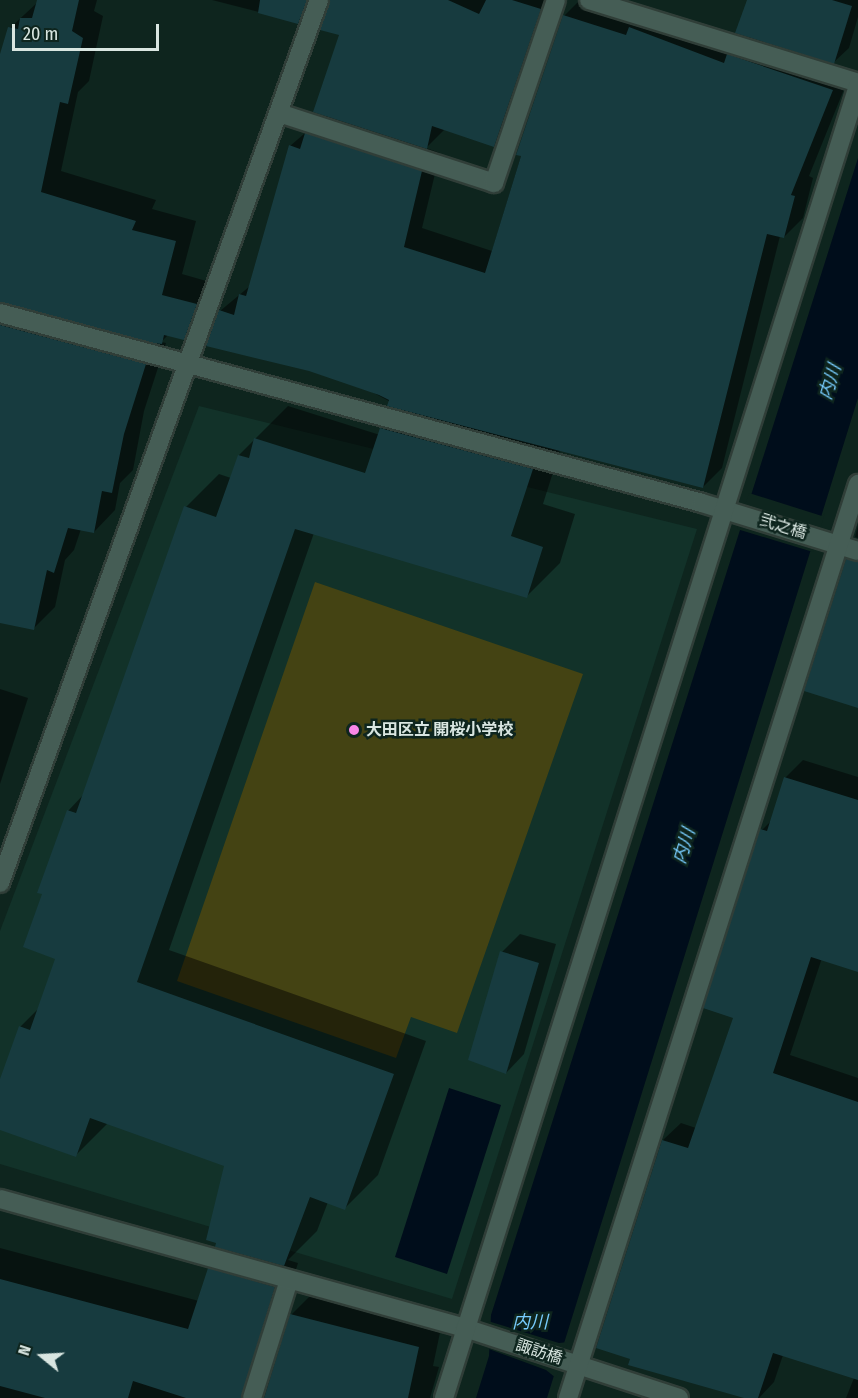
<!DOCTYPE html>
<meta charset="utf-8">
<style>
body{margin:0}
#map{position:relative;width:858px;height:1398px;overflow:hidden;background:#0e251e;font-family:"Fira Sans Condensed","Noto Sans JP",sans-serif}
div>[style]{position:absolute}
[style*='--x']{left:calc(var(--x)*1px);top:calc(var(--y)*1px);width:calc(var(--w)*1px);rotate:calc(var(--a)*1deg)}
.built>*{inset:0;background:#123229}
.green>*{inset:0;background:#444313}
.water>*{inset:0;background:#000d1b}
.pier>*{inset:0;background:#0e251e}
.shadow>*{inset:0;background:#0007}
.building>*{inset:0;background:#173b3f}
.roads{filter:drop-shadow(2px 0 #303e38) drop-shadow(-2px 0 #303e38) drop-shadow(0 2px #303e38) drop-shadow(0 -2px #303e38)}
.lane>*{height:18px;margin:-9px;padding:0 9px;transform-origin:9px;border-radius:9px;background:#455d55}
.street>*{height:18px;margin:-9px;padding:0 9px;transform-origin:9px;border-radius:9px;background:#455d55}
.dots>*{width:16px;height:16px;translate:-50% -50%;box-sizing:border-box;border:3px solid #0e251e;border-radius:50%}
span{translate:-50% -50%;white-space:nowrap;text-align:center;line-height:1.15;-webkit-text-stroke:5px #0e251e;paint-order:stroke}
.street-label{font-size:16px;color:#d9e6e1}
.poi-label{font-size:16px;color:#d9e6e1;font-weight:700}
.left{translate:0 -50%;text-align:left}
.water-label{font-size:18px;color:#77cbfd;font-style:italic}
.north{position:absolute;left:12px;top:1326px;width:60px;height:60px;-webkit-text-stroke:4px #0e251e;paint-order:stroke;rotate:288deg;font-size:16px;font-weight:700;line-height:24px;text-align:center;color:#d9e6e1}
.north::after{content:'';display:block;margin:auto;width:21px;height:27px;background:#d9e6e1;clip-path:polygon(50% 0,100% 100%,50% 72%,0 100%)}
.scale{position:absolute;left:12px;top:24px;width:147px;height:27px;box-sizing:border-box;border:3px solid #d9e6e1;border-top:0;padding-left:8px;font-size:18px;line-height:21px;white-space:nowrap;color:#d9e6e1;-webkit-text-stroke:4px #0e251e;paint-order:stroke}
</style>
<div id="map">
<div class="built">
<div style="clip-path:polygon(199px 406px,697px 529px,452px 1299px,0 1164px,0 931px)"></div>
</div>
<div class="green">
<div style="clip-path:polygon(315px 582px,583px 674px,457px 1033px,411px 1017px,396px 1058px,177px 981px)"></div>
</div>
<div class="water">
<div style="clip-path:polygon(858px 158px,858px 398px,547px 1398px,476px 1398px,489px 1356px,491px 1315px)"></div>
<div style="clip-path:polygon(449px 1088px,501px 1105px,447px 1274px,395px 1257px)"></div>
</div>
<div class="pier">
<div style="clip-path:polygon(749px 493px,822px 516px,825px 513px,813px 552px,737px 529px)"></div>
<div style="clip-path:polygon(488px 1321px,559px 1343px,568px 1342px,556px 1378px,546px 1370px,486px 1348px)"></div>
</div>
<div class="shadow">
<div style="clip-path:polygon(40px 0,97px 0,94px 11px,103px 16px,89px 81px,78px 92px,61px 171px,156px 200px,152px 209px,196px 221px,182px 274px,217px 284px,205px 318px,184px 339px,168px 335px,161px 342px,166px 343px,144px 411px,133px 470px,120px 483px,115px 510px,94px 532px,81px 529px,74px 550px,65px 560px,55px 607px,34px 628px,0 622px,0 58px,10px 28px)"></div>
<div style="clip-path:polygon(212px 0,318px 0,298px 22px)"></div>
<div style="clip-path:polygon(331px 0,556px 0,513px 126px,494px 146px,445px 129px,426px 148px,440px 153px,422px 228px,492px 251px,564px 16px,580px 0,642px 15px,649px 9px,740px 44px,748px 36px,748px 0,858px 0,858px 17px,849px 48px,834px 62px,815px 59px,851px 72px,809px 176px,813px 178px,803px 218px,784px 237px,780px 236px,722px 468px,703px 487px,560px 450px,543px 504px,575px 514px,560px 563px,527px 596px,314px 533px,169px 950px,426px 1041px,378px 1175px,345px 1208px,328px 1202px,317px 1231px,288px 1260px,298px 1263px,265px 1369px,270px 1383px,292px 1314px,316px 1290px,442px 1323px,433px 1366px,439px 1367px,430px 1398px,0 1398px,0 1248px,199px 1301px,209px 1269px,229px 1249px,226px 1165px,108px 1123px,76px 1155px,0 1128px,0 1084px,20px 1027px,40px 1007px,57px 958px,44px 893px,68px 811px,84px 794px,186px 507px,219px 474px,231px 478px,239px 455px,288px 406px,380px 435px,402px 408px,220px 311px,250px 286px,290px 146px,326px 115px,341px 33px)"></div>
<div style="clip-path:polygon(858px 525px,858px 538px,855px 537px)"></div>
<div style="clip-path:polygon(858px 549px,858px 702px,847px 560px)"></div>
<div style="clip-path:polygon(0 689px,28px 698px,0 784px)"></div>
<div style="clip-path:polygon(803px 760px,858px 777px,858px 970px,822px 958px,790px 1055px,858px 1078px,858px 1398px,846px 1398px,854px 1378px,783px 1355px,774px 1382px,759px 1398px,748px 1398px,663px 1140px,681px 1123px,696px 1128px,735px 1017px,762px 830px,772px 820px,785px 778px)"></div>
<div style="clip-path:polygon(520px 934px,556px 944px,524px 1054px,506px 1073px,502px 952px)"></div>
</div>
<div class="building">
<div style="clip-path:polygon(37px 0,79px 0,72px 31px,83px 38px,68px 104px,60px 102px,41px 192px,136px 221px,132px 230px,176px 241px,162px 295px,197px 304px,184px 340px,164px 335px,162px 344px,153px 343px,0 302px,0 54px,8px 27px,18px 29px,20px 18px,32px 18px)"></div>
<div style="clip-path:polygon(260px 0,307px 0,298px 24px,258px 13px)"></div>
<div style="clip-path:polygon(330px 0,448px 0,479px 14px,486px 0,512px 0,541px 9px,494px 147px,432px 126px,427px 149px,313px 112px,339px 35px,320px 30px)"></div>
<div style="clip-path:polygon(747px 0,832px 0,852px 6px,834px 64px,735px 33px)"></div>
<div style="clip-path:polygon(563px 15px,626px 35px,629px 27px,724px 63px,727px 54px,833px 90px,791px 195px,795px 196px,784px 238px,767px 234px,703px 488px,387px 406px,389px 400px,379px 395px,309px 371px,206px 346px,219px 310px,234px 315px,239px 294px,246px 296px,289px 145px,300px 149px,305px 133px,422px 171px,404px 247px,485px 273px,521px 156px,516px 155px)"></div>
<div style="clip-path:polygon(0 325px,146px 364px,124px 434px,112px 493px,102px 491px,94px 533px,68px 528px,54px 573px,47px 570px,34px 630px,0 623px)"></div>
<div style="clip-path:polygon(380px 428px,533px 469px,511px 536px,543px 547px,527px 598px,295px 529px,137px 982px,394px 1074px,345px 1210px,310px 1197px,284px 1266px,215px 1247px,216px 1243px,206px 1240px,224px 1166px,90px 1118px,76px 1157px,0 1130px,0 1079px,19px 1026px,30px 1030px,55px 959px,23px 947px,42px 894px,37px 893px,67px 810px,76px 813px,184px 506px,216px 517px,238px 455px,249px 458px,254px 438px,365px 473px)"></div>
<div style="clip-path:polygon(846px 559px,858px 562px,858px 708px,804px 691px)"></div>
<div style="clip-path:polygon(784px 777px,858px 800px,858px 972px,811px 957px,773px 1073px,858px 1102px,858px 1380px,773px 1353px,758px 1398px,744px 1398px,628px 1365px,630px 1359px,596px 1348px,662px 1140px,688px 1148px,733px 1018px,703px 1008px,760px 829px,767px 831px)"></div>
<div style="clip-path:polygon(500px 951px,539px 963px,506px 1074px,468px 1060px)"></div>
<div style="clip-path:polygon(208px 1268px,275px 1287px,241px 1398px,186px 1398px,133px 1381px,128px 1398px,45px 1398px,0 1386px,0 1279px,188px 1329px)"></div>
<div style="clip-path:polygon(290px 1314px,419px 1347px,408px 1398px,264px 1398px)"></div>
</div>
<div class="roads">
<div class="lane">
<div style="--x:589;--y:0;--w:282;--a:17.1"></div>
<div style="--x:279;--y:113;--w:226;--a:18"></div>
<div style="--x:494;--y:183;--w:193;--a:-71.3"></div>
<div style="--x:252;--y:1398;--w:124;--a:-72.6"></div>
</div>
<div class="street">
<div style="--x:0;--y:313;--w:727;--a:15.14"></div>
<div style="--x:702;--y:503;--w:163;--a:17.1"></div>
<div style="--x:0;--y:883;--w:939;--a:-70.14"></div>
<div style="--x:0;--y:1199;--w:483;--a:15.5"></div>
<div style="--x:465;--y:1328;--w:225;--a:18.1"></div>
<div style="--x:444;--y:1398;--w:1376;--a:-72.49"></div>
<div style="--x:568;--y:1398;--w:959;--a:-72.4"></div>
</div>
</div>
<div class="dots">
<div style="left:354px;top:730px;background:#fa87e7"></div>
</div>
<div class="street-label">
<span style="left:783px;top:527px;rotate:17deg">弐之橋</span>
<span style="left:539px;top:1352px;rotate:18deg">諏訪橋</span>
</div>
<div class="poi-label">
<span class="left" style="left:366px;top:730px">大田区立 開桜小学校</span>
</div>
<div class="water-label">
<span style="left:830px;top:382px;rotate:-73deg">内川</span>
<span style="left:684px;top:846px;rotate:-73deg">内川</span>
<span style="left:530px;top:1322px">内川</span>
</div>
<div class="north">N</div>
<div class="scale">20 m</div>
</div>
